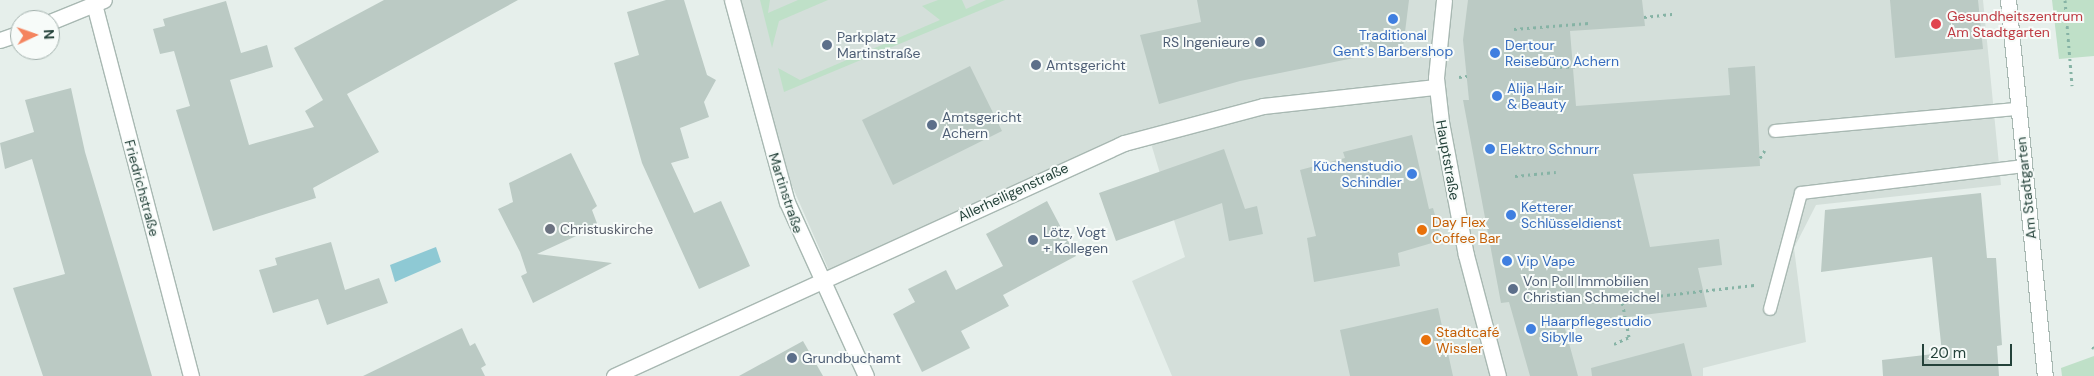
<!DOCTYPE html>
<meta charset="utf-8">
<style>
body{margin:0}
#map{position:relative;width:2094px;height:376px;overflow:hidden;background:#e6efeb;font-family:"DM Sans",sans-serif}
div>[style]{position:absolute}
[style*='--x']{left:calc(var(--x)*1px);top:calc(var(--y)*1px);width:calc(var(--w)*1px);rotate:calc(var(--a)*1deg)}
.built>*{inset:0;background:#d4dfda}
.green>*{inset:0;background:#bfe0c8}
.water>*{inset:0;background:#8ec9d4}
.building>*{inset:0;background:#bbcac4}
.path>*{height:3px;margin-top:-1.5px;transform-origin:0;background:repeating-linear-gradient(90deg,#86b3a5 0 2.5px,transparent 0 6.5px)}
.roads{filter:drop-shadow(1px 0 #a8b8b2) drop-shadow(-1px 0 #a8b8b2) drop-shadow(0 1px #a8b8b2) drop-shadow(0 -1px #a8b8b2)}
.service>*{height:12px;margin:-6px;padding:0 6px;transform-origin:6px;border-radius:6px;background:#fff}
.minor>*{height:15px;margin:-7.5px;padding:0 7.5px;transform-origin:7.5px;border-radius:7.5px;background:#fff}
.tertiary>*{height:15px;margin:-7.5px;padding:0 7.5px;transform-origin:7.5px;border-radius:7.5px;background:#fff}
.secondary>*{height:15px;margin:-7.5px;padding:0 7.5px;transform-origin:7.5px;border-radius:7.5px;background:#fff}
.dots>*{width:14px;height:14px;translate:-50% -50%;box-sizing:border-box;border:2px solid #f7fbf9;border-radius:50%}
span{translate:-50% -50%;white-space:nowrap;text-align:center;line-height:1.15;-webkit-text-stroke:4px #f7fbf9;paint-order:stroke}
.health-label{font-size:14px;color:#be3a42}
.left{translate:0 -50%;text-align:left}
.shop-label{font-size:14px;color:#366cbe}
.right{translate:-100% -50%;text-align:right}
.service-label{font-size:14px;color:#4e5e75}
.street-label{font-size:14px;color:#24423a}
.food-label{font-size:14px;color:#c56008}
.worship-label{font-size:14px;color:#5b616d}
.north{position:absolute;left:10px;top:10px;width:50px;height:50px;box-sizing:border-box;background:#f7fbf9;border:1px solid #a3b1ad;border-radius:50%;rotate:87deg;font-size:14px;font-weight:700;line-height:20px;text-align:center;color:#24423a}
.north::after{content:'';display:block;margin:auto;width:18px;height:22px;background:#f4845f;clip-path:polygon(50% 0,100% 100%,50% 72%,0 100%)}
.scale{position:absolute;left:1922px;top:344px;width:90px;height:22px;box-sizing:border-box;border:2px solid #24423a;border-top:0;padding-left:6px;font-size:15px;line-height:18px;white-space:nowrap;color:#24423a;-webkit-text-stroke:4px #f7fbf9;paint-order:stroke}
</style>
<div id="map">
<div class="built">
<div style="clip-path:polygon(736px 0,1983px 0,2001px 185px,1816px 205px,1794px 248px,1806px 342px,1703px 368px,1703px 376px,1172px 376px,1132px 281px,1185px 257px,1150px 140px,834px 282px,769px 133px)"></div>
</div>
<div class="green">
<div style="clip-path:polygon(760px 0,770px 0,768px 13px,798px 0,828px 0,779px 21px,772px 48px)"></div>
<div style="clip-path:polygon(938px 0,962px 0,966px 9px,986px 0,1005px 0,784px 92px,778px 68px,800px 80px,940px 20px,922px 6px)"></div>
<div style="clip-path:polygon(2052px 0,2094px 0,2094px 56px,2059px 59px)"></div>
<div style="clip-path:polygon(2094px 356px,2094px 376px,2062px 376px,2061px 368px)"></div>
</div>
<div class="water">
<div style="clip-path:polygon(436px 247px,441px 262px,395px 282px,390px 265px)"></div>
</div>
<div class="building">
<div style="clip-path:polygon(384px 0,518px 0,347px 94px,379px 152px,313px 188px,316px 198px,213px 231px,176px 110px,190px 106px,174px 51px,160px 54px,153px 29px,165px 26px,163px 19px,226px 1px,241px 53px,267px 45px,273px 67px,230px 80px,249px 145px,314px 127px,305px 111px,323px 100px,294px 48px)"></div>
<div style="clip-path:polygon(666px 0,684px 0,707px 75px,716px 80px,704px 102px,709px 117px,680px 128px,689px 158px,671px 163px,694px 213px,721px 201px,750px 266px,699px 289px,642px 163px,614px 63px,639px 55px,627px 12px)"></div>
<div style="clip-path:polygon(1197px 0,1409px 0,1403px 48px,1240px 81px,1159px 104px,1140px 35px,1201px 22px)"></div>
<div style="clip-path:polygon(1468px 0,1642px 0,1645px 26px,1570px 31px,1576px 106px,1730px 95px,1728px 68px,1755px 66px,1760px 166px,1633px 174px,1650px 247px,1719px 239px,1722px 265px,1698px 268px,1707px 307px,1564px 325px,1578px 376px,1530px 376px,1509px 302px,1501px 303px,1463px 100px,1469px 100px,1463px 40px)"></div>
<div style="clip-path:polygon(1890px 0,1978px 0,1983px 49px,1895px 58px)"></div>
<div style="clip-path:polygon(970px 66px,1002px 131px,893px 185px,862px 120px)"></div>
<div style="clip-path:polygon(71px 88px,85px 152px,152px 376px,43px 376px,13px 288px,65px 274px,32px 159px,5px 169px,0 143px,34px 132px,25px 100px)"></div>
<div style="clip-path:polygon(1412px 135px,1429px 209px,1433px 208px,1442px 240px,1398px 253px,1400px 266px,1314px 282px,1307px 238px,1316px 236px,1300px 170px,1345px 158px,1343px 152px)"></div>
<div style="clip-path:polygon(1224px 149px,1245px 209px,1257px 206px,1263px 234px,1229px 241px,1222px 203px,1116px 241px,1099px 193px)"></div>
<div style="clip-path:polygon(571px 153px,597px 206px,592px 210px,598px 226px,537px 254px,612px 263px,533px 303px,521px 276px,527px 273px,520px 252px,498px 209px,513px 202px,509px 183px)"></div>
<div style="clip-path:polygon(1981px 193px,1987px 258px,1996px 258px,2002px 345px,1997px 346px,1999px 376px,1883px 376px,1882px 360px,1942px 353px,1932px 257px,1821px 272px,1825px 210px)"></div>
<div style="clip-path:polygon(1047px 201px,1076px 256px,1003px 295px,1009px 306px,961px 331px,970px 348px,922px 372px,893px 314px,915px 302px,908px 289px,946px 270px,956px 290px,1003px 266px,986px 234px)"></div>
<div style="clip-path:polygon(331px 242px,345px 290px,379px 278px,388px 303px,327px 325px,318px 299px,273px 313px,259px 270px,277px 265px,275px 258px)"></div>
<div style="clip-path:polygon(1438px 308px,1453px 376px,1350px 376px,1340px 330px)"></div>
<div style="clip-path:polygon(462px 328px,470px 346px,475px 343px,486px 365px,481px 368px,485px 376px,363px 376px)"></div>
<div style="clip-path:polygon(803px 341px,823px 376px,739px 376px)"></div>
<div style="clip-path:polygon(1684px 343px,1692px 376px,1592px 376px,1591px 368px)"></div>
</div>
<div class="path">
<div style="--x:2065;--y:0;--w:86;--a:85.3"></div>
<div style="--x:1644;--y:17;--w:30;--a:-6"></div>
<div style="--x:1514;--y:29;--w:75;--a:-4.6"></div>
<div style="--x:1553;--y:67;--w:24;--a:-2"></div>
<div style="--x:1459;--y:77;--w:8;--a:-7"></div>
<div style="--x:1760;--y:158;--w:9;--a:-58"></div>
<div style="--x:1515;--y:176;--w:41;--a:-5.6"></div>
<div style="--x:1614;--y:344;--w:17;--a:-25"></div>
<div style="--x:1629;--y:337;--w:38;--a:-101"></div>
<div style="--x:1622;--y:300;--w:133;--a:-6.5"></div>
<div style="--x:2092;--y:347;--w:2;--a:27"></div>
</div>
<div class="roads">
<div class="service">
<div style="--x:1775;--y:131;--w:244;--a:-5.2"></div>
<div style="--x:1770;--y:309;--w:120;--a:-75"></div>
<div style="--x:1801;--y:193;--w:225;--a:-6.9"></div>
</div>
<div class="minor">
<div style="--x:93;--y:0;--w:389;--a:75.4"></div>
<div style="--x:732;--y:0;--w:209;--a:74.8"></div>
<div style="--x:787;--y:202;--w:191;--a:65.6"></div>
<div style="--x:2008;--y:0;--w:378;--a:84.4"></div>
<div style="--x:50;--y:22;--w:58;--a:-22.2"></div>
<div style="--x:0;--y:40;--w:21;--a:-19"></div>
</div>
<div class="tertiary">
<div style="--x:614;--y:376;--w:561;--a:-24.55"></div>
<div style="--x:1124;--y:143;--w:144;--a:-14.9"></div>
<div style="--x:1263;--y:106;--w:174;--a:-6.3"></div>
</div>
<div class="secondary">
<div style="--x:1444;--y:0;--w:78;--a:95.9"></div>
<div style="--x:1436;--y:78;--w:44;--a:83.5"></div>
<div style="--x:1441;--y:122;--w:135;--a:79.4"></div>
<div style="--x:1466;--y:255;--w:125;--a:75.2"></div>
</div>
</div>
<div class="dots">
<div style="left:1393px;top:19px;background:#3f7fe0"></div>
<div style="left:1936px;top:24px;background:#e0444e"></div>
<div style="left:1260px;top:42px;background:#5c6f8a"></div>
<div style="left:827px;top:45px;background:#5c6f8a"></div>
<div style="left:1495px;top:53px;background:#3f7fe0"></div>
<div style="left:1036px;top:65px;background:#5c6f8a"></div>
<div style="left:1497px;top:96px;background:#3f7fe0"></div>
<div style="left:932px;top:125px;background:#5c6f8a"></div>
<div style="left:1490px;top:149px;background:#3f7fe0"></div>
<div style="left:1412px;top:174px;background:#3f7fe0"></div>
<div style="left:1511px;top:215px;background:#3f7fe0"></div>
<div style="left:550px;top:229px;background:#6b7280"></div>
<div style="left:1422px;top:230px;background:#e8710a"></div>
<div style="left:1033px;top:240px;background:#5c6f8a"></div>
<div style="left:1507px;top:261px;background:#3f7fe0"></div>
<div style="left:1513px;top:289px;background:#5c6f8a"></div>
<div style="left:1531px;top:329px;background:#3f7fe0"></div>
<div style="left:1426px;top:340px;background:#e8710a"></div>
<div style="left:792px;top:358px;background:#5c6f8a"></div>
</div>
<div class="health-label">
<span class="left" style="left:1947px;top:24px">Gesundheitszentrum<br>Am Stadtgarten</span>
</div>
<div class="shop-label">
<span style="left:1393px;top:43px">Traditional<br>Gent's Barbershop</span>
<span class="left" style="left:1505px;top:53px">Dertour<br>Reisebüro Achern</span>
<span class="left" style="left:1507px;top:96px">Alija Hair<br>&amp; Beauty</span>
<span class="left" style="left:1500px;top:149px">Elektro Schnurr</span>
<span class="right" style="left:1402px;top:174px">Küchenstudio<br>Schindler</span>
<span class="left" style="left:1521px;top:215px">Ketterer<br>Schlüsseldienst</span>
<span class="left" style="left:1517px;top:261px">Vip Vape</span>
<span class="left" style="left:1541px;top:329px">Haarpflegestudio<br>Sibylle</span>
</div>
<div class="service-label">
<span class="left" style="left:837px;top:45px">Parkplatz<br>Martinstraße</span>
<span class="right" style="left:1250px;top:42px">RS Ingenieure</span>
<span class="left" style="left:1046px;top:65px">Amtsgericht</span>
<span class="left" style="left:942px;top:125px">Amtsgericht<br>Achern</span>
<span class="left" style="left:1043px;top:240px">Lötz, Vogt<br>+ Kollegen</span>
<span class="left" style="left:1523px;top:289px">Von Poll Immobilien<br>Christian Schmeichel</span>
<span class="left" style="left:802px;top:358px">Grundbuchamt</span>
</div>
<div class="street-label">
<span style="left:1448px;top:160px;rotate:80deg">Hauptstraße</span>
<span style="left:142px;top:188px;rotate:75deg">Friedrichstraße</span>
<span style="left:2026px;top:188px;rotate:-96deg">Am Stadtgarten</span>
<span style="left:1013px;top:192px;rotate:-25deg">Allerheiligenstraße</span>
<span style="left:786px;top:193px;rotate:72deg">Martinstraße</span>
</div>
<div class="food-label">
<span class="left" style="left:1432px;top:230px">Day Flex<br>Coffee Bar</span>
<span class="left" style="left:1436px;top:340px">Stadtcafé<br>Wissler</span>
</div>
<div class="worship-label">
<span class="left" style="left:560px;top:229px">Christuskirche</span>
</div>
<div class="north">N</div>
<div class="scale">20 m</div>
</div>
